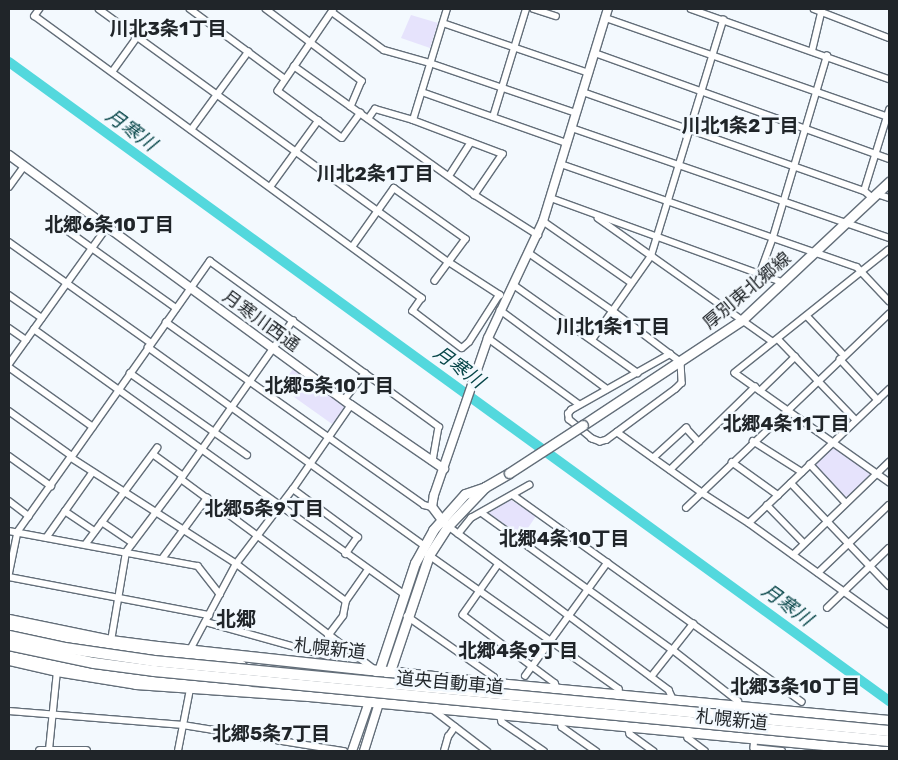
<!DOCTYPE html>
<meta charset="utf-8">
<style>
body{margin:0}
#map{position:relative;width:898px;height:760px;overflow:hidden;background:#f3f9fe;font-family:Rubik,"Noto Sans JP",sans-serif}
div>[style]{position:absolute}
[style*='--x']{left:calc(var(--x)*1px);top:calc(var(--y)*1px);width:calc(var(--w)*1px);rotate:calc(var(--a)*1deg)}
.green>*{inset:0;background:#e6e3fc}
.river>*{height:10px;margin:-5px;padding:0 5px;transform-origin:5px;border-radius:5px;background:#53d8dd}
.roads{filter:drop-shadow(1px 0 #636e79) drop-shadow(-1px 0 #636e79) drop-shadow(0 1px #636e79) drop-shadow(0 -1px #636e79)}
.minor>*{height:5.5px;margin:-2.75px;padding:0 2.75px;transform-origin:2.75px;border-radius:2.75px;background:#fff}
.tertiary>*{height:8px;margin:-4px;padding:0 4px;transform-origin:4px;border-radius:4px;background:#fff}
.primary>*{height:9px;margin:-4.5px;padding:0 4.5px;transform-origin:4.5px;border-radius:4.5px;background:#fff}
.trunk>*{height:10px;margin:-5px;padding:0 5px;transform-origin:5px;border-radius:5px;background:#fff}
.motorway>*{height:10px;margin:-5px;padding:0 5px;transform-origin:5px;border-radius:5px;background:#fff}
.bridges{filter:drop-shadow(1px 0 #636e79) drop-shadow(-1px 0 #636e79) drop-shadow(0 1px #636e79) drop-shadow(0 -1px #636e79)}
.primary-bridge>*{height:9px;margin:-4.5px;padding:0 4.5px;transform-origin:4.5px;border-radius:4.5px;background:#fff}
.motorway-bridge>*{height:10px;margin:-5px;padding:0 5px;transform-origin:5px;border-radius:5px;background:#fff}
span{translate:-50% -50%;white-space:nowrap;text-align:center;line-height:1.15;-webkit-text-stroke:5px #f3f9fe;paint-order:stroke}
.street-label{font-size:18px;color:#202529}
.neighbourhood-label{font-size:19px;color:#202529;font-weight:700}
.water-label{font-size:19px;color:#054447;font-style:italic}
.quarter-label{font-size:20px;color:#202529;font-weight:700}
.frame{position:absolute;inset:0;border:10px solid #202529;pointer-events:none}
</style>
<div id="map">
<div class="green">
<div style="clip-path:polygon(411px 15px,438px 23px,430px 48px,401px 38px)"></div>
<div style="clip-path:polygon(293px 369px,346px 407px,332px 424px,280px 387px)"></div>
<div style="clip-path:polygon(833px 447px,871px 472px,870px 475px,848px 497px,845px 497px,816px 466px,816px 464px)"></div>
<div style="clip-path:polygon(511px 500px,536px 516px,522px 537px,490px 515px,490px 512px)"></div>
</div>
<div class="river">
<div style="--x:9;--y:62;--w:1088;--a:35.98"></div>
</div>
<div class="roads">
<div class="minor">
<div style="--x:40;--y:9;--w:9;--a:126"></div>
<div style="--x:35;--y:16;--w:479;--a:36.1"></div>
<div style="--x:422;--y:298;--w:16;--a:125"></div>
<div style="--x:413;--y:311;--w:61;--a:37.1"></div>
<div style="--x:462;--y:348;--w:9;--a:-41"></div>
<div style="--x:469;--y:342;--w:56;--a:-57.4"></div>
<div style="--x:99;--y:9;--w:432;--a:35.9"></div>
<div style="--x:449;--y:262;--w:61;--a:32.9"></div>
<div style="--x:190;--y:9;--w:118;--a:36.4"></div>
<div style="--x:266;--y:9;--w:120;--a:36.9"></div>
<div style="--x:362;--y:81;--w:28;--a:113"></div>
<div style="--x:334;--y:9;--w:99;--a:124.3"></div>
<div style="--x:278;--y:91;--w:79;--a:36.3"></div>
<div style="--x:342;--y:138;--w:31;--a:-54"></div>
<div style="--x:534;--y:9;--w:23;--a:18"></div>
<div style="--x:691;--y:9;--w:210;--a:19.5"></div>
<div style="--x:814;--y:9;--w:80;--a:21.1"></div>
<div style="--x:332;--y:12;--w:64;--a:36.2"></div>
<div style="--x:384;--y:50;--w:48;--a:15.8"></div>
<div style="--x:430;--y:63;--w:154;--a:18.9"></div>
<div style="--x:606;--y:18;--w:300;--a:19.3"></div>
<div style="--x:443;--y:23;--w:154;--a:18.9"></div>
<div style="--x:812;--y:51;--w:43;--a:-76.6"></div>
<div style="--x:595;--y:53;--w:313;--a:19.8"></div>
<div style="--x:294;--y:66;--w:222;--a:35.5"></div>
<div style="--x:475;--y:195;--w:75;--a:32.4"></div>
<div style="--x:112;--y:72;--w:44;--a:-54.2"></div>
<div style="--x:422;--y:92;--w:154;--a:19.4"></div>
<div style="--x:583;--y:92;--w:298;--a:19.4"></div>
<div style="--x:493;--y:117;--w:113;--a:-73"></div>
<div style="--x:368;--y:119;--w:12;--a:-55"></div>
<div style="--x:375;--y:109;--w:40;--a:16"></div>
<div style="--x:413;--y:120;--w:96;--a:20.7"></div>
<div style="--x:503;--y:154;--w:50;--a:124.3"></div>
<div style="--x:413;--y:120;--w:116;--a:-73"></div>
<div style="--x:572;--y:128;--w:336;--a:19.1"></div>
<div style="--x:191;--y:130;--w:97;--a:-53.8"></div>
<div style="--x:561;--y:164;--w:313;--a:19.2"></div>
<div style="--x:857;--y:267;--w:47;--a:46.7"></div>
<div style="--x:449;--y:176;--w:40;--a:-57.1"></div>
<div style="--x:9;--y:187;--w:26;--a:-54"></div>
<div style="--x:270;--y:187;--w:82;--a:-54"></div>
<div style="--x:877;--y:194;--w:13;--a:18"></div>
<div style="--x:551;--y:198;--w:248;--a:20"></div>
<div style="--x:872;--y:198;--w:11;--a:-139"></div>
<div style="--x:864;--y:191;--w:85;--a:-72.8"></div>
<div style="--x:598;--y:218;--w:214;--a:35.3"></div>
<div style="--x:543;--y:221;--w:108;--a:34.9"></div>
<div style="--x:64;--y:228;--w:138;--a:35.5"></div>
<div style="--x:9;--y:242;--w:174;--a:35.4"></div>
<div style="--x:352;--y:247;--w:72;--a:-54.6"></div>
<div style="--x:394;--y:188;--w:88;--a:35.3"></div>
<div style="--x:466;--y:239;--w:52;--a:126.4"></div>
<div style="--x:889;--y:250;--w:197;--a:141.4"></div>
<div style="--x:735;--y:373;--w:189;--a:35.3"></div>
<div style="--x:529;--y:253;--w:102;--a:34.6"></div>
<div style="--x:613;--y:311;--w:71;--a:37"></div>
<div style="--x:670;--y:354;--w:14;--a:36"></div>
<div style="--x:681;--y:362;--w:21;--a:87"></div>
<div style="--x:682;--y:383;--w:8;--a:135"></div>
<div style="--x:676;--y:389;--w:86;--a:143.5"></div>
<div style="--x:607;--y:440;--w:7;--a:164"></div>
<div style="--x:600;--y:442;--w:9;--a:-159"></div>
<div style="--x:592;--y:439;--w:30;--a:-140"></div>
<div style="--x:569;--y:420;--w:6;--a:-99"></div>
<div style="--x:568;--y:414;--w:5;--a:-53"></div>
<div style="--x:571;--y:410;--w:114;--a:-29.5"></div>
<div style="--x:760;--y:273;--w:38;--a:-70"></div>
<div style="--x:773;--y:237;--w:189;--a:-73.4"></div>
<div style="--x:514;--y:285;--w:152;--a:35.4"></div>
<div style="--x:9;--y:295;--w:40;--a:34.9"></div>
<div style="--x:500;--y:310;--w:133;--a:36.4"></div>
<div style="--x:807;--y:316;--w:54;--a:46.5"></div>
<div style="--x:166;--y:322;--w:316;--a:35.3"></div>
<div style="--x:424;--y:505;--w:8;--a:14"></div>
<div style="--x:9;--y:328;--w:21;--a:35"></div>
<div style="--x:34;--y:329;--w:455;--a:35.6"></div>
<div style="--x:488;--y:338;--w:112;--a:36"></div>
<div style="--x:778;--y:339;--w:112;--a:46.1"></div>
<div style="--x:592;--y:340;--w:103;--a:-54.9"></div>
<div style="--x:651;--y:256;--w:247;--a:-73"></div>
<div style="--x:148;--y:347;--w:340;--a:35.7"></div>
<div style="--x:840;--y:359;--w:56;--a:47.2"></div>
<div style="--x:9;--y:364;--w:168;--a:-54.4"></div>
<div style="--x:9;--y:367;--w:103;--a:35.5"></div>
<div style="--x:130;--y:373;--w:143;--a:35"></div>
<div style="--x:760;--y:391;--w:49;--a:-44.2"></div>
<div style="--x:344;--y:400;--w:34;--a:-52"></div>
<div style="--x:9;--y:411;--w:77;--a:35.5"></div>
<div style="--x:72;--y:456;--w:93;--a:125.4"></div>
<div style="--x:18;--y:532;--w:45;--a:101.6"></div>
<div style="--x:617;--y:432;--w:103;--a:35.5"></div>
<div style="--x:701;--y:492;--w:57;--a:32.9"></div>
<div style="--x:749;--y:523;--w:173;--a:35.8"></div>
<div style="--x:753;--y:441;--w:58;--a:32.3"></div>
<div style="--x:153;--y:454;--w:37;--a:36"></div>
<div style="--x:9;--y:456;--w:52;--a:35.5"></div>
<div style="--x:653;--y:458;--w:45;--a:-42.3"></div>
<div style="--x:686;--y:428;--w:19;--a:47"></div>
<div style="--x:732;--y:462;--w:57;--a:35.7"></div>
<div style="--x:810;--y:464;--w:53;--a:47.3"></div>
<div style="--x:670;--y:470;--w:119;--a:-44.3"></div>
<div style="--x:181;--y:479;--w:205;--a:36.5"></div>
<div style="--x:791;--y:483;--w:142;--a:46.4"></div>
<div style="--x:293;--y:489;--w:81;--a:36.4"></div>
<div style="--x:358;--y:537;--w:21;--a:125"></div>
<div style="--x:513;--y:495;--w:355;--a:35.6"></div>
<div style="--x:9;--y:501;--w:25;--a:37"></div>
<div style="--x:767;--y:505;--w:53;--a:45.8"></div>
<div style="--x:686;--y:508;--w:281;--a:-43.7"></div>
<div style="--x:65;--y:511;--w:36;--a:34"></div>
<div style="--x:482;--y:513;--w:235;--a:35.7"></div>
<div style="--x:673;--y:650;--w:83;--a:38.1"></div>
<div style="--x:738;--y:701;--w:6;--a:72"></div>
<div style="--x:102;--y:522;--w:37;--a:34"></div>
<div style="--x:749;--y:523;--w:194;--a:-43.7"></div>
<div style="--x:448;--y:526;--w:275;--a:36.6"></div>
<div style="--x:669;--y:690;--w:12;--a:66"></div>
<div style="--x:9;--y:531;--w:192;--a:10.5"></div>
<div style="--x:198;--y:566;--w:36;--a:52"></div>
<div style="--x:458;--y:534;--w:21;--a:-51"></div>
<div style="--x:471;--y:518;--w:67;--a:-29.6"></div>
<div style="--x:46;--y:538;--w:80;--a:-54.7"></div>
<div style="--x:85;--y:545;--w:121;--a:-53.4"></div>
<div style="--x:429;--y:555;--w:232;--a:35.2"></div>
<div style="--x:619;--y:689;--w:7;--a:82"></div>
<div style="--x:793;--y:555;--w:134;--a:-44.1"></div>
<div style="--x:162;--y:559;--w:76;--a:-53.6"></div>
<div style="--x:499;--y:564;--w:62;--a:125.2"></div>
<div style="--x:463;--y:615;--w:114;--a:36.5"></div>
<div style="--x:555;--y:683;--w:8;--a:67"></div>
<div style="--x:818;--y:573;--w:98;--a:-43.8"></div>
<div style="--x:9;--y:577;--w:204;--a:10.8"></div>
<div style="--x:827;--y:608;--w:86;--a:-44.1"></div>
<div style="--x:407;--y:616;--w:106;--a:35"></div>
<div style="--x:494;--y:677;--w:7;--a:90"></div>
<div style="--x:206;--y:622;--w:127;--a:15.6"></div>
<div style="--x:328;--y:656;--w:16;--a:-52"></div>
<div style="--x:328;--y:636;--w:25;--a:-53"></div>
<div style="--x:343;--y:616;--w:15;--a:-79"></div>
<div style="--x:346;--y:601;--w:38;--a:-55"></div>
<div style="--x:111;--y:641;--w:90;--a:-80.4"></div>
<div style="--x:126;--y:552;--w:91;--a:-53"></div>
<div style="--x:181;--y:479;--w:194;--a:-54.8"></div>
<div style="--x:190;--y:650;--w:98;--a:-61.9"></div>
<div style="--x:236;--y:564;--w:94;--a:-52.8"></div>
<div style="--x:293;--y:489;--w:102;--a:-55.4"></div>
<div style="--x:372;--y:668;--w:171;--a:-142.6"></div>
<div style="--x:236;--y:564;--w:196;--a:-147.3"></div>
<div style="--x:71;--y:458;--w:241;--a:-54.8"></div>
<div style="--x:210;--y:261;--w:283;--a:35.9"></div>
<div style="--x:439;--y:427;--w:35;--a:100"></div>
<div style="--x:525;--y:676;--w:140;--a:-54"></div>
<div style="--x:651;--y:677;--w:68;--a:-51.6"></div>
<div style="--x:431;--y:708;--w:71;--a:37.5"></div>
<div style="--x:9;--y:711;--w:175;--a:4.6"></div>
<div style="--x:183;--y:725;--w:163;--a:9.2"></div>
<div style="--x:500;--y:714;--w:8;--a:76"></div>
<div style="--x:502;--y:722;--w:51;--a:34.6"></div>
<div style="--x:561;--y:719;--w:8;--a:83"></div>
<div style="--x:562;--y:727;--w:42;--a:35.2"></div>
<div style="--x:628;--y:726;--w:8;--a:76"></div>
<div style="--x:630;--y:734;--w:29;--a:36"></div>
<div style="--x:686;--y:731;--w:7;--a:74"></div>
<div style="--x:688;--y:738;--w:21;--a:37"></div>
<div style="--x:755;--y:738;--w:10;--a:96"></div>
<div style="--x:754;--y:748;--w:28;--a:6"></div>
<div style="--x:49;--y:750;--w:79;--a:-84.2"></div>
<div style="--x:178;--y:751;--w:63;--a:-79"></div>
<div style="--x:444;--y:751;--w:15;--a:-74"></div>
<div style="--x:448;--y:737;--w:12;--a:-55"></div>
</div>
<div class="tertiary">
<div style="--x:9;--y:155;--w:424;--a:36.2"></div>
<div style="--x:351;--y:405;--w:113;--a:34.5"></div>
<div style="--x:445;--y:524;--w:21;--a:-127"></div>
<div style="--x:432;--y:507;--w:12;--a:-81"></div>
<div style="--x:434;--y:495;--w:166;--a:-71"></div>
<div style="--x:488;--y:338;--w:129;--a:-64.8"></div>
<div style="--x:543;--y:221;--w:222;--a:-73"></div>
<div style="--x:40;--y:751;--w:46;--a:0"></div>
<div style="--x:352;--y:751;--w:52;--a:-70.9"></div>
<div style="--x:364;--y:751;--w:50;--a:-72.6"></div>
</div>
<div class="primary">
<div style="--x:583;--y:425;--w:191;--a:-33.4"></div>
<div style="--x:742;--y:320;--w:202;--a:-43.2"></div>
<div style="--x:373;--y:689;--w:133;--a:-71.6"></div>
<div style="--x:415;--y:563;--w:38;--a:-61"></div>
<div style="--x:433;--y:530;--w:48;--a:-48.4"></div>
<div style="--x:465;--y:494;--w:21;--a:-19"></div>
<div style="--x:485;--y:487;--w:28;--a:-30"></div>
<div style="--x:384;--y:689;--w:141;--a:-71.4"></div>
<div style="--x:429;--y:555;--w:35;--a:-57"></div>
<div style="--x:448;--y:526;--w:54;--a:-46.5"></div>
</div>
<div class="trunk">
<div style="--x:9;--y:620;--w:104;--a:11.6"></div>
<div style="--x:111;--y:641;--w:47;--a:7.3"></div>
<div style="--x:158;--y:647;--w:331;--a:6.2"></div>
<div style="--x:487;--y:683;--w:404;--a:5.4"></div>
<div style="--x:9;--y:660;--w:49;--a:12.9"></div>
<div style="--x:57;--y:671;--w:80;--a:9.3"></div>
<div style="--x:136;--y:684;--w:173;--a:4"></div>
<div style="--x:309;--y:696;--w:581;--a:5.44"></div>
</div>
<div class="motorway">
<div style="--x:9;--y:629;--w:74;--a:10.9"></div>
<div style="--x:82;--y:643;--w:144;--a:7.6"></div>
<div style="--x:225;--y:662;--w:17;--a:13"></div>
<div style="--x:9;--y:654;--w:96;--a:10.8"></div>
<div style="--x:103;--y:672;--w:69;--a:7.5"></div>
<div style="--x:171;--y:681;--w:77;--a:1.5"></div>
</div>
</div>
<div class="bridges">
<div class="primary-bridge">
<div style="--x:509;--y:473;--w:88;--a:-33"></div>
</div>
<div class="motorway-bridge">
<div style="--x:9;--y:636;--w:57;--a:12.1"></div>
<div style="--x:65;--y:648;--w:90;--a:8.3"></div>
<div style="--x:154;--y:661;--w:738;--a:5.44"></div>
<div style="--x:9;--y:645;--w:87;--a:12"></div>
<div style="--x:94;--y:663;--w:61;--a:7.6"></div>
<div style="--x:154;--y:671;--w:738;--a:5.44"></div>
</div>
</div>
<div class="street-label">
<span style="left:747px;top:291px;rotate:-40deg">厚別東北郷線</span>
<span style="left:261px;top:321px;rotate:36deg">月寒川西通</span>
<span style="left:330px;top:649px;rotate:6deg">札幌新道</span>
<span style="left:450px;top:683px;rotate:5deg">道央自動車道</span>
<span style="left:732px;top:720px;rotate:6deg">札幌新道</span>
</div>
<div class="neighbourhood-label">
<span style="left:168px;top:29px">川北3条1丁目</span>
<span style="left:740px;top:126px">川北1条2丁目</span>
<span style="left:375px;top:174px">川北2条1丁目</span>
<span style="left:109px;top:225px">北郷6条10丁目</span>
<span style="left:613px;top:327px">川北1条1丁目</span>
<span style="left:329px;top:386px">北郷5条10丁目</span>
<span style="left:786px;top:424px">北郷4条11丁目</span>
<span style="left:264px;top:509px">北郷5条9丁目</span>
<span style="left:564px;top:539px">北郷4条10丁目</span>
<span style="left:518px;top:651px">北郷4条9丁目</span>
<span style="left:795px;top:687px">北郷3条10丁目</span>
<span style="left:271px;top:734px">北郷5条7丁目</span>
</div>
<div class="water-label">
<span style="left:131px;top:130px;rotate:36deg">月寒川</span>
<span style="left:459px;top:367px;rotate:36deg">月寒川</span>
<span style="left:787px;top:605px;rotate:36deg">月寒川</span>
</div>
<div class="quarter-label">
<span style="left:236px;top:619px">北郷</span>
</div>
<div class="frame"></div>
</div>
